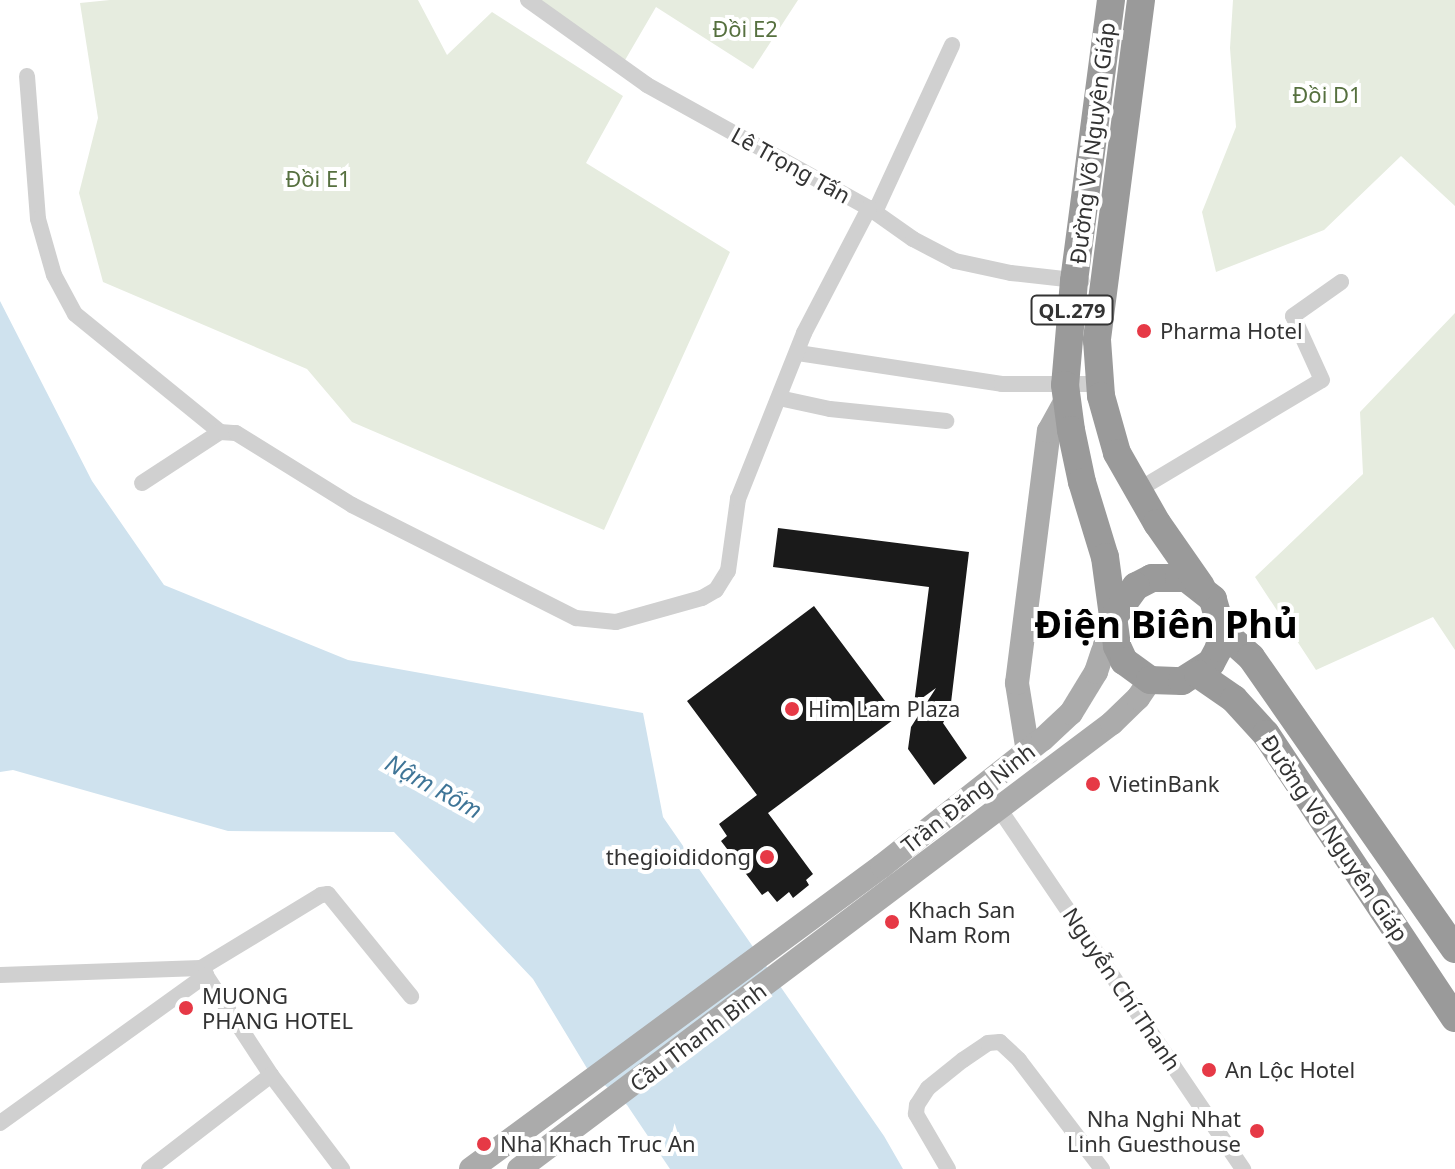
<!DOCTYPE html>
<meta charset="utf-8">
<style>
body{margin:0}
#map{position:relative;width:1455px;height:1169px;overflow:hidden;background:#fff;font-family:"Noto Sans",sans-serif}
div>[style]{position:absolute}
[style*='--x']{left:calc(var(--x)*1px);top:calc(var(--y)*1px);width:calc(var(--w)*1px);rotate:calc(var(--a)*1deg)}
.green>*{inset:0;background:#e6ecdf}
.water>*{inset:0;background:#cfe2ee}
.building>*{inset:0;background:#1a1a1a}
.street>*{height:16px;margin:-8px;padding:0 8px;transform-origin:8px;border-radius:8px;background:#d0d0d0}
.primary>*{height:24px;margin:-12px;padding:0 12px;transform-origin:12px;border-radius:12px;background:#ababab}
.highway>*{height:28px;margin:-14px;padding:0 14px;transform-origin:14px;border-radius:14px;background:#9a9a9a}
.dots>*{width:22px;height:22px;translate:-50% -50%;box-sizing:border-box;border:4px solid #fff;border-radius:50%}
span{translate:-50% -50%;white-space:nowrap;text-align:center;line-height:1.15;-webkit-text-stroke:8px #fff;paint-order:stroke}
.shield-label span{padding:2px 6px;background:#fff;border:2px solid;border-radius:6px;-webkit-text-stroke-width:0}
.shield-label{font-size:20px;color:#333;font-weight:700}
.park-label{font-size:22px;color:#56703f}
.street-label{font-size:22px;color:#333}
.poi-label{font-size:22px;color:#333}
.left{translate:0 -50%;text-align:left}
.right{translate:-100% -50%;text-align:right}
.water-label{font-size:24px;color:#3f7597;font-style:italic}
.town-label{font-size:38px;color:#000;font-weight:700}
</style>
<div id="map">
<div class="green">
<div style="clip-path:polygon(110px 0,418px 0,447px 55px,492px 12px,623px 96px,586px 163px,730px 252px,604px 530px,352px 422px,307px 369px,103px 282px,79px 193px,98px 118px,80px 3px)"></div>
<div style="clip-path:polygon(529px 0,798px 0,753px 69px,656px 7px,621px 67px)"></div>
<div style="clip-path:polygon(1233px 0,1455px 0,1455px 206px,1401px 156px,1324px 230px,1216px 272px,1202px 212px,1236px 127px,1230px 48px)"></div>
<div style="clip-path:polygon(1455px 313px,1455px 650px,1433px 617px,1316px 670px,1255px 577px,1363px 474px,1360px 412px)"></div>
</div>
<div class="water">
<div style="clip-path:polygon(0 301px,92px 481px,164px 585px,348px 660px,643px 713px,663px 817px,884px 1136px,903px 1169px,670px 1169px,627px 1105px,588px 1070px,533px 979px,394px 832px,228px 831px,13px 770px,0 772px)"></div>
</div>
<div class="building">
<div style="clip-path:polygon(778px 528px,969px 552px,950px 711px,943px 723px,967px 758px,934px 785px,908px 749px,911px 727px,936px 688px,914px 704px,929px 587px,773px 567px)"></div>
<div style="clip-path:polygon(814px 606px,897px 717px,768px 813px,813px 874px,806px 880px,809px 885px,793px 898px,789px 892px,777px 902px,768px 891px,762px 895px,721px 841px,727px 836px,719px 824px,757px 795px,687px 701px)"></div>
</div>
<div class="street">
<div style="--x:528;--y:0;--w:146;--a:35.5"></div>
<div style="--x:647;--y:85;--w:254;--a:29"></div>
<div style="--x:869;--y:208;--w:54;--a:35.2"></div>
<div style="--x:913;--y:239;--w:47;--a:27.6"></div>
<div style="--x:955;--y:261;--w:57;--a:12.1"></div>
<div style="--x:1011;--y:273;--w:71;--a:6.4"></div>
<div style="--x:27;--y:76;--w:143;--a:85.6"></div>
<div style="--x:38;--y:219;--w:58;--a:74.1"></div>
<div style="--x:54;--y:275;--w:44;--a:61.7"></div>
<div style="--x:75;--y:314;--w:187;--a:39.1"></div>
<div style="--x:875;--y:212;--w:184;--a:-65.2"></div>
<div style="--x:798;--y:353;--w:206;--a:8.6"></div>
<div style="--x:1002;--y:384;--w:98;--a:0"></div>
<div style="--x:779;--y:398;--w:52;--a:12.2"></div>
<div style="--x:830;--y:409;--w:117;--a:5.9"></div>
<div style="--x:142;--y:483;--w:93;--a:-33.2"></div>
<div style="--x:220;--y:432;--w:16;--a:4"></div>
<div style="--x:236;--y:433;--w:137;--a:31.8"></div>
<div style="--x:352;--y:505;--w:251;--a:26.8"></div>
<div style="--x:576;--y:618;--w:40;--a:5.7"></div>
<div style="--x:616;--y:622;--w:89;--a:-15.6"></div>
<div style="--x:702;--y:598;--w:16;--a:-30"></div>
<div style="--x:716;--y:590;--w:22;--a:-58"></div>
<div style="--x:728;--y:571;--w:73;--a:-82.1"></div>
<div style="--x:738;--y:499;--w:179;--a:-68.3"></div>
<div style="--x:804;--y:333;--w:141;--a:-62.5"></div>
<div style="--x:1138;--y:490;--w:214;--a:-30.9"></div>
<div style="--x:1322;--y:380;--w:70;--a:-114.4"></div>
<div style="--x:1293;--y:316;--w:59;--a:-35.3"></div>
<div style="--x:1000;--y:810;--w:434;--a:55.9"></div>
<div style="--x:201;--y:968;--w:128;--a:56.8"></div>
<div style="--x:271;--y:1075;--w:118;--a:52.9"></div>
<div style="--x:0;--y:975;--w:201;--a:-2"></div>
<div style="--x:201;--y:968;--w:140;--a:-31.3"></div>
<div style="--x:321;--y:895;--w:7;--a:-8"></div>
<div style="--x:328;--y:894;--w:132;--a:50.9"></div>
<div style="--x:0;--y:1123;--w:254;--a:-35.7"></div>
<div style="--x:149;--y:1169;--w:154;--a:-37.6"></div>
<div style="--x:948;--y:1169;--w:64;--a:-120.2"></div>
<div style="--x:916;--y:1114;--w:9;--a:-84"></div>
<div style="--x:917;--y:1105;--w:20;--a:-57"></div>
<div style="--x:928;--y:1088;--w:45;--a:-38.7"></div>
<div style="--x:963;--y:1060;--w:30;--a:-34"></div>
<div style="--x:988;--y:1043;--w:12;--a:-5"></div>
<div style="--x:1000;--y:1042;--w:26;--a:43"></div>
<div style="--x:1019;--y:1060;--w:137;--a:52.7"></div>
</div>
<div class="primary">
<div style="--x:1028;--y:752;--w:70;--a:-99.1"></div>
<div style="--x:1017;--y:683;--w:254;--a:-82.8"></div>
<div style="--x:1049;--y:431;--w:35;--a:-61"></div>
<div style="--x:471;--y:1169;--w:511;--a:-36.4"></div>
<div style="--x:882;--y:866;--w:205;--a:-38.3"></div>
<div style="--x:1043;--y:739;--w:38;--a:-43"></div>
<div style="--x:1071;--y:713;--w:48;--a:-58.6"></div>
<div style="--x:1096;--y:672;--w:57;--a:-71.6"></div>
<div style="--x:519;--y:1169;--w:742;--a:-36.95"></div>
<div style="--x:1112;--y:723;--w:36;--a:-44"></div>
<div style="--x:1138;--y:698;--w:22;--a:-56"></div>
</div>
<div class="highway">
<div style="--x:1111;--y:0;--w:283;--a:97.5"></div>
<div style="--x:1074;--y:281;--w:104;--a:94.9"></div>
<div style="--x:1065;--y:385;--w:45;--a:82.4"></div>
<div style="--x:1071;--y:430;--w:53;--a:78.1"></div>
<div style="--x:1082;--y:482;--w:78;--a:73"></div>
<div style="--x:1105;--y:557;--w:90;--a:82.3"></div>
<div style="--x:1117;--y:646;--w:17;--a:65"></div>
<div style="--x:1124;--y:661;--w:32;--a:36"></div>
<div style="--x:1150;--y:680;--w:32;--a:2"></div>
<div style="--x:1182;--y:681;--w:34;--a:-32"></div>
<div style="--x:1211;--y:663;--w:17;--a:-62"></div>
<div style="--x:1219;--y:648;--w:17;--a:-80"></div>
<div style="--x:1222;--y:631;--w:33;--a:-106"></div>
<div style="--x:1213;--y:599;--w:34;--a:-142"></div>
<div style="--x:1186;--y:578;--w:34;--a:180"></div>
<div style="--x:1152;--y:578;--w:18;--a:153"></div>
<div style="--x:1136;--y:586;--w:37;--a:126"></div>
<div style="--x:1141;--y:0;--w:343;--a:97.4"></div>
<div style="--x:1097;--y:340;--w:56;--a:85.9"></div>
<div style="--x:1101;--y:396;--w:59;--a:74.3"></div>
<div style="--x:1117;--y:453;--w:81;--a:60.3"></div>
<div style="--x:1157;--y:523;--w:77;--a:55.1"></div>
<div style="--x:1222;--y:631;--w:39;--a:42"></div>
<div style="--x:1251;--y:657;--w:356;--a:55.1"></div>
<div style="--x:1198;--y:674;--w:44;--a:34.8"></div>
<div style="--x:1234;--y:699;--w:47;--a:47.6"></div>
<div style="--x:1266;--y:734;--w:341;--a:56.4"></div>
</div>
<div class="dots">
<div style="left:1144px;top:331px;background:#e63946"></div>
<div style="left:792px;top:709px;background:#e63946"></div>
<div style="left:1093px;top:784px;background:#e63946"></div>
<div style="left:767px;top:857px;background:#e63946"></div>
<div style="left:892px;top:922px;background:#e63946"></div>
<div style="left:186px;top:1008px;background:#e63946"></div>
<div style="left:1209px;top:1070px;background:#e63946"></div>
<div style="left:1257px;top:1131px;background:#e63946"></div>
<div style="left:484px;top:1144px;background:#e63946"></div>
</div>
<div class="shield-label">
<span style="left:1072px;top:310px">QL.279</span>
</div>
<div class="park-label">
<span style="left:745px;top:29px">Đồi E2</span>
<span style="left:1327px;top:95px">Đồi D1</span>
<span style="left:318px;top:179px">Đồi E1</span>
</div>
<div class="street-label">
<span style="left:1092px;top:143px;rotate:-83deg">Đường Võ Nguyên Giáp</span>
<span style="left:791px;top:165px;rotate:29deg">Lê Trọng Tấn</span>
<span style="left:968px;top:798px;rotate:-38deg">Trần Đăng Ninh</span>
<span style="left:1335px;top:838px;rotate:56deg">Đường Võ Nguyên Giáp</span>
<span style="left:1122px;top:989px;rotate:56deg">Nguyễn Chí Thanh</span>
<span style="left:698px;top:1037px;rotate:-37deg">Cầu Thanh Bình</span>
</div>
<div class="poi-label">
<span class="left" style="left:1160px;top:331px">Pharma Hotel</span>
<span class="left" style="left:808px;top:709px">Him Lam Plaza</span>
<span class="left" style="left:1109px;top:784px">VietinBank</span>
<span class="right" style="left:751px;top:857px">thegioididong</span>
<span class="left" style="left:908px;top:922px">Khach San<br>Nam Rom</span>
<span class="left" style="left:202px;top:1008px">MUONG<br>PHANG HOTEL</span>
<span class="left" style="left:1225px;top:1070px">An Lộc Hotel</span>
<span class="right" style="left:1241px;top:1131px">Nha Nghi Nhat<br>Linh Guesthouse</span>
<span class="left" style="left:500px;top:1144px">Nha Khach Truc An</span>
</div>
<div class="water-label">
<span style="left:434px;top:786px;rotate:29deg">Nậm Rốm</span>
</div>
<div class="town-label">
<span style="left:1166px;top:624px">Điện Biên Phủ</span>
</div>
</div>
